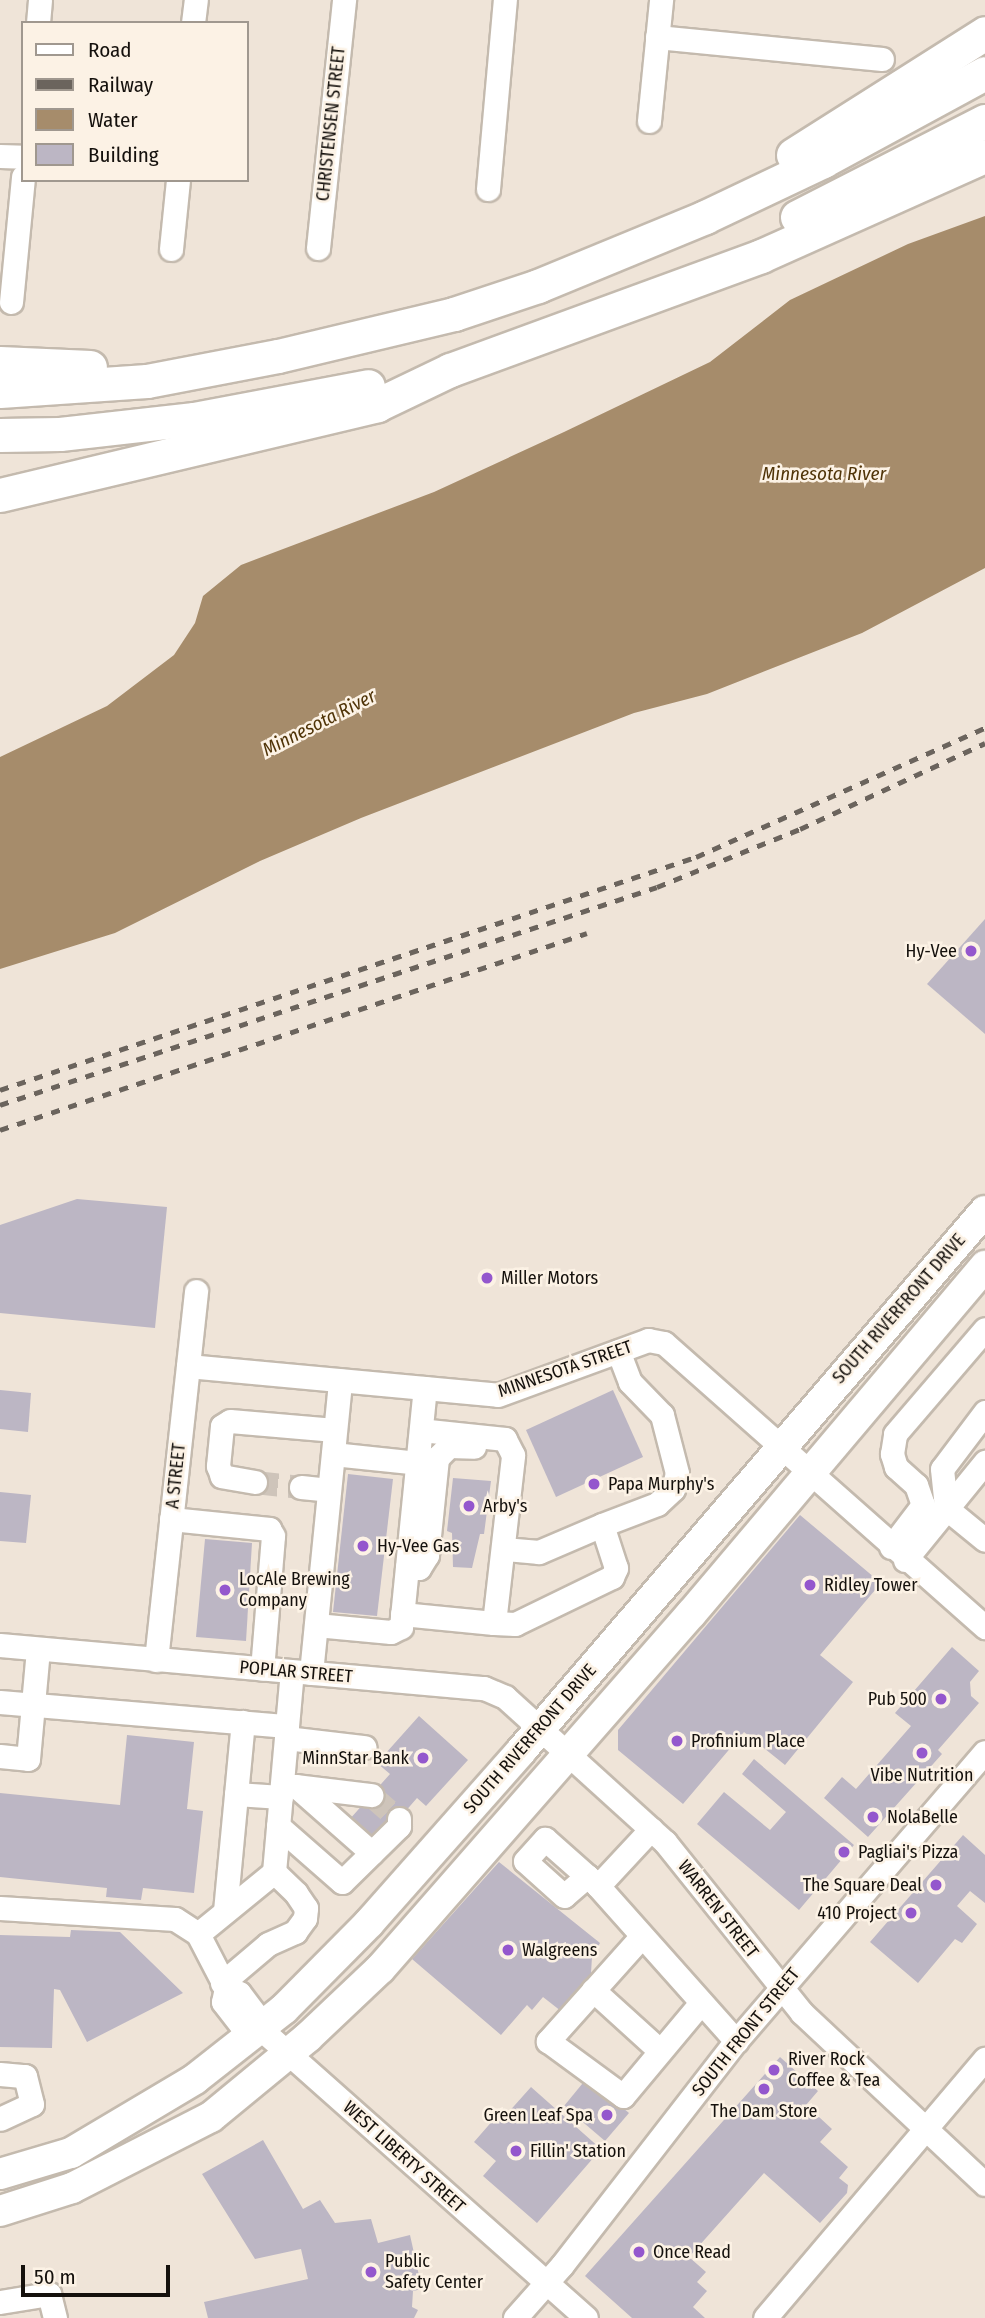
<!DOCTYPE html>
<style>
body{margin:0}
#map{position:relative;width:985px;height:2318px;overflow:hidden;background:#efe4d8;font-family:"Fira Sans Condensed",sans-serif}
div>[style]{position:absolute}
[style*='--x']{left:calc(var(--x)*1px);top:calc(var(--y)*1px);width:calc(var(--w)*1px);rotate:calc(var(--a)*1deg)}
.water>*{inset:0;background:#a68c6b}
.building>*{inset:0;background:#bcb6c4}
.minor-tunnel>*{height:23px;margin-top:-11.5px;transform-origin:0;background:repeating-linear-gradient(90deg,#cec4ba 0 23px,transparent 0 34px)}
.roads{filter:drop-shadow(2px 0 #c4baae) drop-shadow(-2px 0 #c4baae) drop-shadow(0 2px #c4baae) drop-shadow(0 -2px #c4baae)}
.minor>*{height:23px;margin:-11.5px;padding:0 11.5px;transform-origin:11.5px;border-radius:11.5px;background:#fff}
.major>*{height:30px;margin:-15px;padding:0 15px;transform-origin:15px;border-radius:15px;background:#fff}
.highway>*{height:33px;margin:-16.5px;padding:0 16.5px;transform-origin:16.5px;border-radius:16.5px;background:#fff}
.rail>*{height:5px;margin-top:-2.5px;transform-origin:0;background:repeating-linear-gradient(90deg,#6b645d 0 9px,transparent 0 18px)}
.dots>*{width:19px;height:19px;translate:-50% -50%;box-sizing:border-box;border:4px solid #fcf2e5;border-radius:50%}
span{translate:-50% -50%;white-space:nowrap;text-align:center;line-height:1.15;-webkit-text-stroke:5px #fcf2e5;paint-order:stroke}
.street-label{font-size:18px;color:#15110d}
.poi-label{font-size:18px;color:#15110d}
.right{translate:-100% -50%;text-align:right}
.left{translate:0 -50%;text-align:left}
.water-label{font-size:19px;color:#503408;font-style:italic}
.legend{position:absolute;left:21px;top:21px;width:228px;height:161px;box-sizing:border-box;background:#fcf2e5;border:2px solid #a0988f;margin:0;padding:9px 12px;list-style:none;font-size:21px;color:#15110d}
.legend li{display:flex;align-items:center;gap:14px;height:35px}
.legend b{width:35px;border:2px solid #a0988f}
.scale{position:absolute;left:21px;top:2265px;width:149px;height:32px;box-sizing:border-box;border:4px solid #15110d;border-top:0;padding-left:9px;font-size:21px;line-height:24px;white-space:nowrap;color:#15110d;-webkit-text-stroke:5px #fcf2e5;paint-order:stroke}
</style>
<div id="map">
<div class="water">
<div style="clip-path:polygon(985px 216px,985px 568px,862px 633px,707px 694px,634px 713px,361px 818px,260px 861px,115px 933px,0 969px,0 757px,107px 706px,174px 655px,195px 623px,203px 596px,241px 565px,434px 492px,564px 432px,710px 362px,790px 300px,908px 244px)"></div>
</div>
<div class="building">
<div style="clip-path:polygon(985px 919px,985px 1034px,927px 984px)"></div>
<div style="clip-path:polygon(77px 1199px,167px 1207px,155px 1328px,0 1313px,0 1225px)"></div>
<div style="clip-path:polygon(0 1390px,31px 1393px,28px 1432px,0 1429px)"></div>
<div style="clip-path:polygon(613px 1390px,643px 1457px,556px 1497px,526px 1430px)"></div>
<div style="clip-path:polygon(348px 1474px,393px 1479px,377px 1616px,333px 1612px)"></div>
<div style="clip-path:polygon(453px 1478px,491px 1481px,484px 1534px,480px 1534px,472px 1568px,453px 1567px,452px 1533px,447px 1531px)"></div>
<div style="clip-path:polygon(0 1492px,31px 1495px,26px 1543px,0 1541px)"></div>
<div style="clip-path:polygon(800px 1515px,881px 1583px,820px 1655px,853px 1682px,785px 1765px,744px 1732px,683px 1804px,618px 1750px,618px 1730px)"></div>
<div style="clip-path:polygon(205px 1539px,252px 1543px,246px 1641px,196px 1637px)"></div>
<div style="clip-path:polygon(952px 1647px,979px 1671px,970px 1682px,971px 1696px,979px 1703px,938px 1750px,942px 1754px,868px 1837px,824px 1798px,842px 1777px,856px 1789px,911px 1726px,895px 1713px)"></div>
<div style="clip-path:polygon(419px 1716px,468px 1760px,426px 1806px,417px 1798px,377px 1844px,349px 1820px,390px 1774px,377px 1763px)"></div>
<div style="clip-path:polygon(127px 1735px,194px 1742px,187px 1809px,203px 1811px,194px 1893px,143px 1888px,141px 1900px,106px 1897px,107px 1888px,0 1877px,0 1793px,120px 1805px)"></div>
<div style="clip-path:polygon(754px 1759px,854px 1845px,799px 1910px,697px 1824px,724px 1792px,770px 1830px,786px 1812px,742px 1774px)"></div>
<div style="clip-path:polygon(963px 1835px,985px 1855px,985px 1903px,970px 1891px,957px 1906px,977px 1924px,962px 1943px,955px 1939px,918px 1983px,870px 1942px)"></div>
<div style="clip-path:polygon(499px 1862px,600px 1943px,592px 1957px,590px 1989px,566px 2015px,543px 1997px,532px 2010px,527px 2005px,501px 2035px,412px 1959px)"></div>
<div style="clip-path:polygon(71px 1930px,120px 1932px,183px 1993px,87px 2042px,60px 1990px,54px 1989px,52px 2048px,0 2047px,0 1935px,70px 1937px)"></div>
<div style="clip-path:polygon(780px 2057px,818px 2091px,806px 2105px,832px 2129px,820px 2142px,848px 2167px,839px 2178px,848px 2185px,847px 2193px,820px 2223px,764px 2173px,689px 2257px,706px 2272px,697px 2282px,707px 2291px,693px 2307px,705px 2318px,632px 2318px,585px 2276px)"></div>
<div style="clip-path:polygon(587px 2078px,629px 2113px,605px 2141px,564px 2106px)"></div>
<div style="clip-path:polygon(531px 2087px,601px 2149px,537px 2223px,483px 2176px,496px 2161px,474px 2142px,501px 2111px,506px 2115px)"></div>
<div style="clip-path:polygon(263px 2140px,303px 2209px,320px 2200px,335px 2223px,371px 2219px,378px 2243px,410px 2235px,422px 2289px,413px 2291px,412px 2307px,418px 2310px,414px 2318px,208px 2318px,204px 2302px,308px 2279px,301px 2249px,255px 2259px,202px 2174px)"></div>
</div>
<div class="minor-tunnel">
<div style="--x:255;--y:1482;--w:46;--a:6.2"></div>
<div style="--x:371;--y:1795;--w:37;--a:41"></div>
</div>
<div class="roads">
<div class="minor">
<div style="--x:38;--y:23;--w:23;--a:-85"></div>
<div style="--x:193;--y:23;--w:23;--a:-83"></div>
<div style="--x:657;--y:37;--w:226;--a:5.6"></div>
<div style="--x:649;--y:121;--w:122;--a:-84.3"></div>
<div style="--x:0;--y:156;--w:23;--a:2"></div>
<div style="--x:488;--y:189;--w:190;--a:-84.9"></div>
<div style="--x:318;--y:248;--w:249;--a:-84"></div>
<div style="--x:171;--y:249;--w:69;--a:-84.2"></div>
<div style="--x:11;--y:302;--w:126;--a:-84.5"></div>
<div style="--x:188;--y:1366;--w:311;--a:5.3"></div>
<div style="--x:498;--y:1395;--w:160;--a:-20.1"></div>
<div style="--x:648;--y:1340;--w:16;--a:11"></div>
<div style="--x:664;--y:1343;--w:429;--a:41.5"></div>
<div style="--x:985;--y:1412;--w:71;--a:127"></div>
<div style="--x:942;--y:1469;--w:39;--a:84"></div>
<div style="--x:946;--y:1508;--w:50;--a:39.4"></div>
<div style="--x:333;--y:1454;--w:85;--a:6"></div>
<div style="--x:255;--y:1482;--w:34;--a:-170"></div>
<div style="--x:222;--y:1476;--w:11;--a:-112"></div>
<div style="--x:218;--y:1466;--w:40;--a:-84.3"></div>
<div style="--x:222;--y:1426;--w:9;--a:-32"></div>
<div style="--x:230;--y:1421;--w:105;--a:4.9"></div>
<div style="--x:301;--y:1487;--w:28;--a:6"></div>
<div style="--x:171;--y:1519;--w:99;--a:5.8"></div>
<div style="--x:269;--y:1529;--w:8;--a:60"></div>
<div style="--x:273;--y:1536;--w:133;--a:94.7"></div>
<div style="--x:602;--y:1525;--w:59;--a:-20.9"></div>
<div style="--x:657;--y:1504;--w:22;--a:-43"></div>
<div style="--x:673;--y:1489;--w:16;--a:-76"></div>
<div style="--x:677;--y:1473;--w:60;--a:-104.5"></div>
<div style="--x:662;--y:1415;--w:46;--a:-134.1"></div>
<div style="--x:630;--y:1382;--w:33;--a:-111"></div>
<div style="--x:891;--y:1547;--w:53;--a:-52.7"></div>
<div style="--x:923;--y:1505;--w:21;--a:-109"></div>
<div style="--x:916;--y:1485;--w:27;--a:-138"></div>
<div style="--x:896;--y:1467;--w:14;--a:-107"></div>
<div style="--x:892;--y:1454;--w:20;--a:-81"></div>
<div style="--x:895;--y:1434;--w:138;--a:-49.4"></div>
<div style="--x:905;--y:1560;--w:127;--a:-50.8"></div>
<div style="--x:407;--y:1567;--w:12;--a:5"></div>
<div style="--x:419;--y:1568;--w:15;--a:-58"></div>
<div style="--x:427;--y:1555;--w:98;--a:-84.1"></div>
<div style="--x:437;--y:1458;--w:17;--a:-45"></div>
<div style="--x:449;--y:1446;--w:25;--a:2"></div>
<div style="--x:402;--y:1614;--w:92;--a:5.6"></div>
<div style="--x:494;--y:1623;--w:169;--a:-83.5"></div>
<div style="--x:513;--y:1455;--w:18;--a:-117"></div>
<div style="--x:505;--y:1439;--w:84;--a:-173.9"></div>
<div style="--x:494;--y:1623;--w:21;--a:3"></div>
<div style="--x:515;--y:1624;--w:108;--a:-25.9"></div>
<div style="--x:612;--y:1577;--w:10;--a:-66"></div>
<div style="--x:616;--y:1568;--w:45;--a:-108"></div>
<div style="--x:602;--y:1525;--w:69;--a:156.8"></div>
<div style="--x:539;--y:1552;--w:36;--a:-175"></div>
<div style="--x:316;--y:1625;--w:75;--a:5.3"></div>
<div style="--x:391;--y:1632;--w:11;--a:-27"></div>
<div style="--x:401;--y:1627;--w:240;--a:-84.3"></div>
<div style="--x:0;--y:1645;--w:486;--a:5.1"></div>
<div style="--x:484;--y:1688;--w:23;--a:23"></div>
<div style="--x:505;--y:1697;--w:216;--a:42.2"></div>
<div style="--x:665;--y:1842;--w:219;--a:51.3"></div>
<div style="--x:802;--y:2013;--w:250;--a:43.1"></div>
<div style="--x:156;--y:1660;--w:371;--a:-83.8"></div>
<div style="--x:311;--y:1673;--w:294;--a:-84.3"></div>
<div style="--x:0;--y:1702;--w:288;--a:4.8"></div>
<div style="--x:286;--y:1738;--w:79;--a:6.6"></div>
<div style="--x:0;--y:1756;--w:28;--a:6"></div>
<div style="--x:28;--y:1759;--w:110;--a:-84.8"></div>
<div style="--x:295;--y:1786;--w:77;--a:6.8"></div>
<div style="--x:296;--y:1786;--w:101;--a:41.4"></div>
<div style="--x:236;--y:1794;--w:45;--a:3.8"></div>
<div style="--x:278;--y:1826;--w:85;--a:41.2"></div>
<div style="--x:342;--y:1882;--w:80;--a:-44.5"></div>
<div style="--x:399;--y:1826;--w:7;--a:-90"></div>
<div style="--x:651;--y:1829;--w:78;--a:132.9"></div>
<div style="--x:598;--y:1886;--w:208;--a:48.3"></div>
<div style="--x:587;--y:1876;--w:30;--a:139"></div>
<div style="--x:564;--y:1896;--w:52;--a:-138.1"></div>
<div style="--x:525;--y:1861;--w:30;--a:-48"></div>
<div style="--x:545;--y:1839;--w:56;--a:41.4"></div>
<div style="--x:587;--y:1876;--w:15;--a:42"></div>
<div style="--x:0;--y:1908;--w:175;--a:3.6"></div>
<div style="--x:175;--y:1919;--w:27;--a:33"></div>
<div style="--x:225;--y:1911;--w:190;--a:-84.6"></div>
<div style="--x:641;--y:1937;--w:140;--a:131.8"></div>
<div style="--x:548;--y:2041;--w:93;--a:36.3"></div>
<div style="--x:623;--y:2096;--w:120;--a:-50.1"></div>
<div style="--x:222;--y:1983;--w:60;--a:-40.3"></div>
<div style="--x:268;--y:1944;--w:30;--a:-24"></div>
<div style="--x:295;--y:1932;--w:17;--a:-54"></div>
<div style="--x:305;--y:1918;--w:10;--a:-84"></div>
<div style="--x:306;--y:1908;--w:18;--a:-124"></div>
<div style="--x:296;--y:1893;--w:30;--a:-136"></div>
<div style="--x:226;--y:1988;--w:61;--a:-117.4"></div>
<div style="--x:198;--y:1934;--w:98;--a:-39.2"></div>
<div style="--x:274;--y:1872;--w:201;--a:-84.9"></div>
<div style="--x:593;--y:1990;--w:88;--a:42.2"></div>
<div style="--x:255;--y:2024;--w:10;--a:-90"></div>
<div style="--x:255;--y:2014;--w:26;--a:-127"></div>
<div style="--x:239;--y:1993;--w:14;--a:-159"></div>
<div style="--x:226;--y:1988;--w:14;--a:102"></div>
<div style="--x:223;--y:2002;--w:29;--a:52"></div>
<div style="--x:241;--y:2025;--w:14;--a:-4"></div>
<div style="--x:255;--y:2024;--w:9;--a:41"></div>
<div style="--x:262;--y:2030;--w:433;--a:41.6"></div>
<div style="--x:0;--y:2074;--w:25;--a:5"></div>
<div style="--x:25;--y:2076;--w:29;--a:76"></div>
<div style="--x:32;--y:2104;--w:35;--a:155"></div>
<div style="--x:0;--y:2302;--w:50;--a:-9.3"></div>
<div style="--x:49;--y:2294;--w:25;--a:76"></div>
<div style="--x:515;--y:2318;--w:71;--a:-48.4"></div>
<div style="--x:562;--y:2265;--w:284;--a:-52.2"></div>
<div style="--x:736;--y:2041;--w:381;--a:-49.3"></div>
<div style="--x:765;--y:2318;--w:340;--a:-49.7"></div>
</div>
<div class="major">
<div style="--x:0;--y:2174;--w:74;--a:-16.5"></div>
<div style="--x:71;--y:2153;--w:144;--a:-30.8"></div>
<div style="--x:195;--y:2079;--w:113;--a:-38.2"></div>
<div style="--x:284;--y:2009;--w:121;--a:-45.3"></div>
<div style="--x:369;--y:1923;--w:230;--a:-48.5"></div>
<div style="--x:521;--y:1751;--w:712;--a:-49.33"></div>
<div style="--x:0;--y:2211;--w:76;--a:-17.7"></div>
<div style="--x:72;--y:2188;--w:156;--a:-27.1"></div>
<div style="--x:211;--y:2117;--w:126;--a:-39.5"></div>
<div style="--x:308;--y:2037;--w:99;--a:-43.4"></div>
<div style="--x:380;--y:1969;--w:472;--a:-48.8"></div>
<div style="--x:691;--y:1614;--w:456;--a:-49.8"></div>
</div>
<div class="highway">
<div style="--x:793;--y:155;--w:227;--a:-32.4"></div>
<div style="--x:797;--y:217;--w:211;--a:-27.1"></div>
<div style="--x:0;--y:363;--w:90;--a:2.5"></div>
<div style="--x:0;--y:391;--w:147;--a:-3.9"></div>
<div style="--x:147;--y:381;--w:133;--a:-10.8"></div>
<div style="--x:278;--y:356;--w:181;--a:-13.4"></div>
<div style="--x:454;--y:314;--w:89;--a:-18.4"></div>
<div style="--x:538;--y:286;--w:181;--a:-22.4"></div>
<div style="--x:705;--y:217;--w:131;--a:-25.4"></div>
<div style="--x:823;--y:161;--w:184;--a:-28.5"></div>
<div style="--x:0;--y:435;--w:60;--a:-1"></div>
<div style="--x:60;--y:434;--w:135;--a:-6.4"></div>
<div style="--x:194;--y:419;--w:177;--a:-10.7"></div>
<div style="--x:0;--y:495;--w:388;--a:-13.4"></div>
<div style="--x:377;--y:405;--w:81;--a:-25.6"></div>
<div style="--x:450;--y:370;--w:331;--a:-20.1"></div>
<div style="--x:761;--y:256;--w:245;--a:-24.1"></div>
</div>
</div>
<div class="rail">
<div style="--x:0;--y:1090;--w:734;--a:-18.51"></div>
<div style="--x:696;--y:857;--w:316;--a:-24.1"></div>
<div style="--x:0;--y:1105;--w:692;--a:-18.36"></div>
<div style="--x:657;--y:887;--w:154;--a:-22.1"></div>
<div style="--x:800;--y:829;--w:204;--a:-24.9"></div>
<div style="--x:0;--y:1130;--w:619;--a:-18.55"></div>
</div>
<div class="dots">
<div style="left:971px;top:951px;background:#9457cd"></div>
<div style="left:487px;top:1278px;background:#9457cd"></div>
<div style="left:594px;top:1484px;background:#9457cd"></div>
<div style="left:469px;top:1506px;background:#9457cd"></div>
<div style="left:363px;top:1546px;background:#9457cd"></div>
<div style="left:810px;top:1585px;background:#9457cd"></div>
<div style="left:225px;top:1590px;background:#9457cd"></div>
<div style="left:941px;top:1699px;background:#9457cd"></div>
<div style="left:677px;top:1741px;background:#9457cd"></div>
<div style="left:922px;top:1753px;background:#9457cd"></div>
<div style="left:423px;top:1758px;background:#9457cd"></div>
<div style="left:873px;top:1817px;background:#9457cd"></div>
<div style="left:844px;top:1852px;background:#9457cd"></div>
<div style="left:936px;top:1885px;background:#9457cd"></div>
<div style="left:911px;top:1913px;background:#9457cd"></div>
<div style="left:508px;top:1950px;background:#9457cd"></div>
<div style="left:774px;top:2070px;background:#9457cd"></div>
<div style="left:764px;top:2089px;background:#9457cd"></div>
<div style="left:607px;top:2115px;background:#9457cd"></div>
<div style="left:516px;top:2151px;background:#9457cd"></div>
<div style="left:639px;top:2252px;background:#9457cd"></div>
<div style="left:371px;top:2272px;background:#9457cd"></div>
</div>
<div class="street-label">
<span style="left:331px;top:124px;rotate:-84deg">CHRISTENSEN STREET</span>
<span style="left:899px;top:1309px;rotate:-49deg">SOUTH RIVERFRONT DRIVE</span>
<span style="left:565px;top:1369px;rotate:-19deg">MINNESOTA STREET</span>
<span style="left:176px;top:1476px;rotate:-84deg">A STREET</span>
<span style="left:296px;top:1672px;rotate:5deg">POPLAR STREET</span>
<span style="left:530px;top:1739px;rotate:-49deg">SOUTH RIVERFRONT DRIVE</span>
<span style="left:718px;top:1909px;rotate:52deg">WARREN STREET</span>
<span style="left:746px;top:2032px;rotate:-51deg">SOUTH FRONT STREET</span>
<span style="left:404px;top:2157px;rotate:42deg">WEST LIBERTY STREET</span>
</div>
<div class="poi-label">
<span class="right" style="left:957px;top:951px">Hy-Vee</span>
<span class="left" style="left:501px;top:1278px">Miller Motors</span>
<span class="left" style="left:608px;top:1484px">Papa Murphy's</span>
<span class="left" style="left:483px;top:1506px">Arby's</span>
<span class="left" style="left:377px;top:1546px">Hy-Vee Gas</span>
<span class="left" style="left:239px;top:1590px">LocAle Brewing<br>Company</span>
<span class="left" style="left:824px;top:1585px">Ridley Tower</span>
<span class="right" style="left:927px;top:1699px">Pub 500</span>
<span class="left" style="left:691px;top:1741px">Profinium Place</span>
<span class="right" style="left:409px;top:1758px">MinnStar Bank</span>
<span style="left:922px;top:1775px">Vibe Nutrition</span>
<span class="left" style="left:887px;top:1817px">NolaBelle</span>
<span class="left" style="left:858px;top:1852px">Pagliai's Pizza</span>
<span class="right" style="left:922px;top:1885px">The Square Deal</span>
<span class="right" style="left:897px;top:1913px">410 Project</span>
<span class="left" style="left:522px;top:1950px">Walgreens</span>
<span class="left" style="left:788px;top:2070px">River Rock<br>Coffee &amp; Tea</span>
<span style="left:764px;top:2111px">The Dam Store</span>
<span class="right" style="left:593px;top:2115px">Green Leaf Spa</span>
<span class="left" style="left:530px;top:2151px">Fillin' Station</span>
<span class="left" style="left:653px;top:2252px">Once Read</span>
<span class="left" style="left:385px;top:2272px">Public<br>Safety Center</span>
</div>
<div class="water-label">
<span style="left:824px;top:474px">Minnesota River</span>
<span style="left:319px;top:723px;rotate:-27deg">Minnesota River</span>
</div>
<ul class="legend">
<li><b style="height:9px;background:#fff"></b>Road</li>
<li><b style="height:9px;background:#6b645d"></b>Railway</li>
<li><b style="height:19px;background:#a68c6b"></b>Water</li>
<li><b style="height:19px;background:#bcb6c4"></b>Building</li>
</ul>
<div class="scale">50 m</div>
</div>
